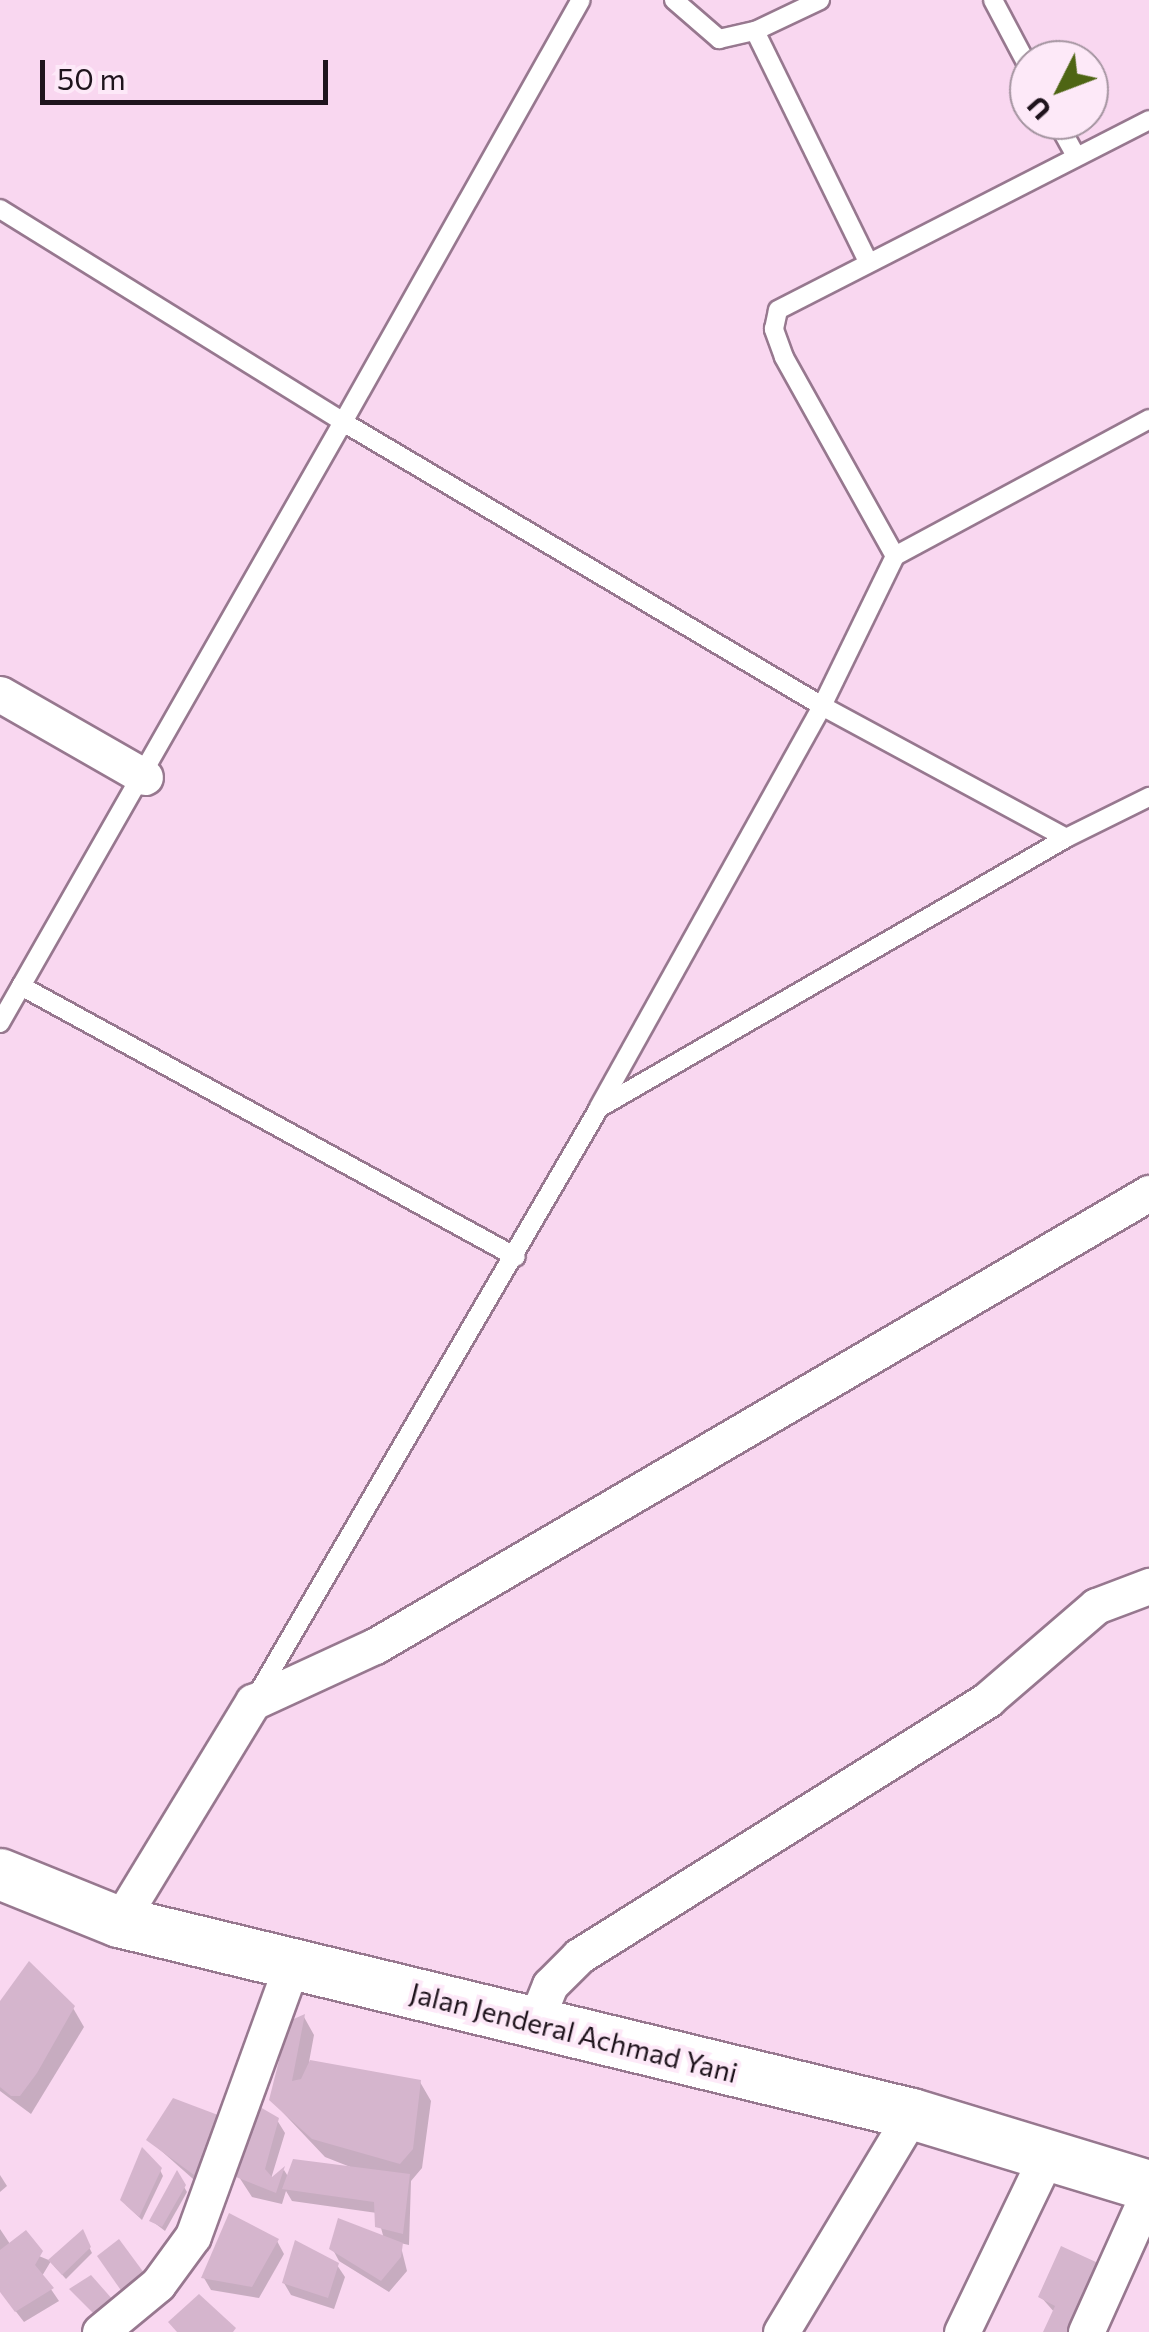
<!DOCTYPE html>
<style>
body{margin:0}
#map{position:relative;width:1149px;height:2332px;overflow:hidden;background:#f9d7f0;font-family:Commissioner,sans-serif}
div>[style]{position:absolute}
[style*='--x']{left:calc(var(--x)*1px);top:calc(var(--y)*1px);width:calc(var(--w)*1px);rotate:calc(var(--a)*1deg)}
.shadow>*{inset:0;background:#0003}
.building>*{inset:0;background:#d5b5cd}
.roads{filter:drop-shadow(2px 0 #97788f) drop-shadow(-2px 0 #97788f) drop-shadow(0 2px #97788f) drop-shadow(0 -2px #97788f)}
.service>*{height:18px;margin:-9px;padding:0 9px;transform-origin:9px;border-radius:9px;background:#fff}
.minor>*{height:35px;margin:-17.5px;padding:0 17.5px;transform-origin:17.5px;border-radius:17.5px;background:#fff}
.secondary>*{height:50px;margin:-25px;padding:0 25px;transform-origin:25px;border-radius:25px;background:#fff}
span{translate:-50% -50%;white-space:nowrap;text-align:center;line-height:1.15;-webkit-text-stroke:8px #fde9f8;paint-order:stroke}
.street-label{font-size:28px;color:#1f141d}
.north{position:absolute;left:1009px;top:40px;width:100px;height:100px;box-sizing:border-box;background:#fde9f8;border:2px solid #a494a0;border-radius:50%;rotate:228deg;font-size:28px;font-weight:700;line-height:40px;text-align:center;color:#1f141d}
.north::after{content:'';display:block;margin:auto;width:35px;height:45px;background:#4e6514;clip-path:polygon(50% 0,100% 100%,50% 72%,0 100%)}
.scale{position:absolute;left:40px;top:60px;width:288px;height:45px;box-sizing:border-box;border:5px solid #1f141d;border-top:0;padding-left:12px;font-size:30px;line-height:35px;white-space:nowrap;color:#1f141d;-webkit-text-stroke:8px #fde9f8;paint-order:stroke}
</style>
<div id="map">
<div class="shadow">
<div style="clip-path:polygon(0 2006px,73px 2008px,84px 2027px,31px 2114px,0 2091px)"></div>
<div style="clip-path:polygon(304px 2017px,314px 2035px,309px 2062px,420px 2082px,431px 2101px,422px 2168px,411px 2181px,409px 2245px,400px 2243px,407px 2271px,389px 2292px,339px 2261px,332px 2248px,384px 2239px,377px 2213px,292px 2201px,286px 2191px,282px 2204px,252px 2197px,239px 2177px,277px 2120px,285px 2133px,270px 2182px,284px 2170px,289px 2178px,358px 2170px,325px 2157px,271px 2100px)"></div>
<div style="clip-path:polygon(216px 2117px,224px 2129px,201px 2186px,149px 2140px)"></div>
<div style="clip-path:polygon(160px 2170px,163px 2176px,142px 2220px,126px 2205px)"></div>
<div style="clip-path:polygon(0 2175px,7px 2186px,0 2192px)"></div>
<div style="clip-path:polygon(177px 2175px,187px 2192px,165px 2231px,152px 2221px)"></div>
<div style="clip-path:polygon(0 2229px,10px 2244px,51px 2261px,42px 2276px,59px 2301px,24px 2322px,0 2291px)"></div>
<div style="clip-path:polygon(82px 2233px,92px 2253px,66px 2279px,54px 2266px)"></div>
<div style="clip-path:polygon(277px 2241px,284px 2254px,259px 2298px,211px 2290px,204px 2278px)"></div>
<div style="clip-path:polygon(337px 2265px,345px 2277px,334px 2309px,291px 2295px,284px 2283px)"></div>
<div style="clip-path:polygon(1107px 2270px,1046px 2332px,1055px 2313px,1041px 2297px)"></div>
</div>
<div class="building">
<div style="clip-path:polygon(29px 1961px,75px 2006px,37px 2073px,20px 2096px,11px 2096px,0 2087px,0 2001px)"></div>
<div style="clip-path:polygon(305px 2014px,292px 2081px,301px 2079px,310px 2060px,421px 2080px,413px 2149px,400px 2164px,312px 2139px,269px 2100px,289px 2021px)"></div>
<div style="clip-path:polygon(173px 2098px,218px 2115px,194px 2175px,146px 2140px)"></div>
<div style="clip-path:polygon(260px 2107px,279px 2118px,265px 2169px,272px 2177px,285px 2166px,276px 2193px,236px 2177px)"></div>
<div style="clip-path:polygon(142px 2147px,162px 2168px,139px 2217px,120px 2200px)"></div>
<div style="clip-path:polygon(293px 2159px,410px 2174px,403px 2234px,375px 2227px,374px 2202px,282px 2189px)"></div>
<div style="clip-path:polygon(177px 2170px,186px 2185px,162px 2227px,149px 2221px)"></div>
<div style="clip-path:polygon(229px 2213px,279px 2239px,252px 2287px,201px 2278px)"></div>
<div style="clip-path:polygon(338px 2218px,403px 2243px,401px 2257px,381px 2281px,329px 2249px)"></div>
<div style="clip-path:polygon(83px 2229px,91px 2247px,62px 2275px,48px 2260px)"></div>
<div style="clip-path:polygon(26px 2230px,43px 2251px,35px 2265px,54px 2288px,15px 2312px,0 2292px,0 2250px)"></div>
<div style="clip-path:polygon(119px 2239px,150px 2281px,127px 2299px,97px 2256px)"></div>
<div style="clip-path:polygon(295px 2240px,339px 2263px,328px 2298px,282px 2283px)"></div>
<div style="clip-path:polygon(1061px 2246px,1109px 2268px,1079px 2332px,1043px 2332px,1055px 2306px,1038px 2297px)"></div>
<div style="clip-path:polygon(91px 2275px,121px 2309px,102px 2322px,69px 2289px)"></div>
<div style="clip-path:polygon(199px 2294px,236px 2328px,233px 2332px,177px 2332px,168px 2322px)"></div>
</div>
<div class="roads">
<div class="service">
<div style="--x:674;--y:0;--w:60;--a:40.9"></div>
<div style="--x:719;--y:39;--w:37;--a:-13"></div>
<div style="--x:755;--y:31;--w:72;--a:-25.5"></div>
<div style="--x:993;--y:0;--w:77;--a:62.1"></div>
<div style="--x:755;--y:31;--w:255;--a:63.9"></div>
<div style="--x:1056;--y:120;--w:39;--a:61"></div>
<div style="--x:0;--y:209;--w:404;--a:31.8"></div>
<div style="--x:343;--y:422;--w:484;--a:-60.6"></div>
<div style="--x:895;--y:556;--w:228;--a:-119.2"></div>
<div style="--x:784;--y:357;--w:30;--a:-110"></div>
<div style="--x:774;--y:329;--w:19;--a:-78"></div>
<div style="--x:778;--y:310;--w:417;--a:-27.1"></div>
<div style="--x:21;--y:986;--w:564;--a:28.7"></div>
<div style="--x:0;--y:1023;--w:692;--a:-60.29"></div>
<div style="--x:343;--y:422;--w:557;--a:30.66"></div>
<div style="--x:822;--y:706;--w:277;--a:28.4"></div>
<div style="--x:1066;--y:838;--w:93;--a:-26.3"></div>
<div style="--x:599;--y:1107;--w:459;--a:-60.9"></div>
<div style="--x:822;--y:706;--w:167;--a:-64"></div>
<div style="--x:895;--y:556;--w:289;--a:-28.3"></div>
<div style="--x:257;--y:1695;--w:679;--a:-59.77"></div>
<div style="--x:599;--y:1108;--w:539;--a:-30.03"></div>
</div>
<div class="minor">
<div style="--x:0;--y:694;--w:167;--a:29.8"></div>
<div style="--x:119;--y:1922;--w:258;--a:-58.7"></div>
<div style="--x:253;--y:1702;--w:134;--a:-24.7"></div>
<div style="--x:375;--y:1646;--w:897;--a:-30.34"></div>
<div style="--x:535;--y:2022;--w:40;--a:-68"></div>
<div style="--x:550;--y:1985;--w:41;--a:-45"></div>
<div style="--x:579;--y:1956;--w:483;--a:-32.1"></div>
<div style="--x:988;--y:1699;--w:143;--a:-40.7"></div>
<div style="--x:1096;--y:1606;--w:57;--a:-20.7"></div>
<div style="--x:100;--y:2332;--w:75;--a:-39.6"></div>
<div style="--x:158;--y:2284;--w:59;--a:-53.9"></div>
<div style="--x:193;--y:2236;--w:289;--a:-70"></div>
<div style="--x:781;--y:2332;--w:254;--a:-59"></div>
<div style="--x:962;--y:2332;--w:201;--a:-64.3"></div>
<div style="--x:1086;--y:2332;--w:154;--a:-65.8"></div>
</div>
<div class="secondary">
<div style="--x:0;--y:1874;--w:128;--a:22"></div>
<div style="--x:119;--y:1922;--w:816;--a:13.61"></div>
<div style="--x:912;--y:2114;--w:248;--a:16.9"></div>
</div>
</div>
<div class="street-label">
<span style="left:574px;top:2032px;rotate:14deg">Jalan Jenderal Achmad Yani</span>
</div>
<div class="north">U</div>
<div class="scale">50 m</div>
</div>
